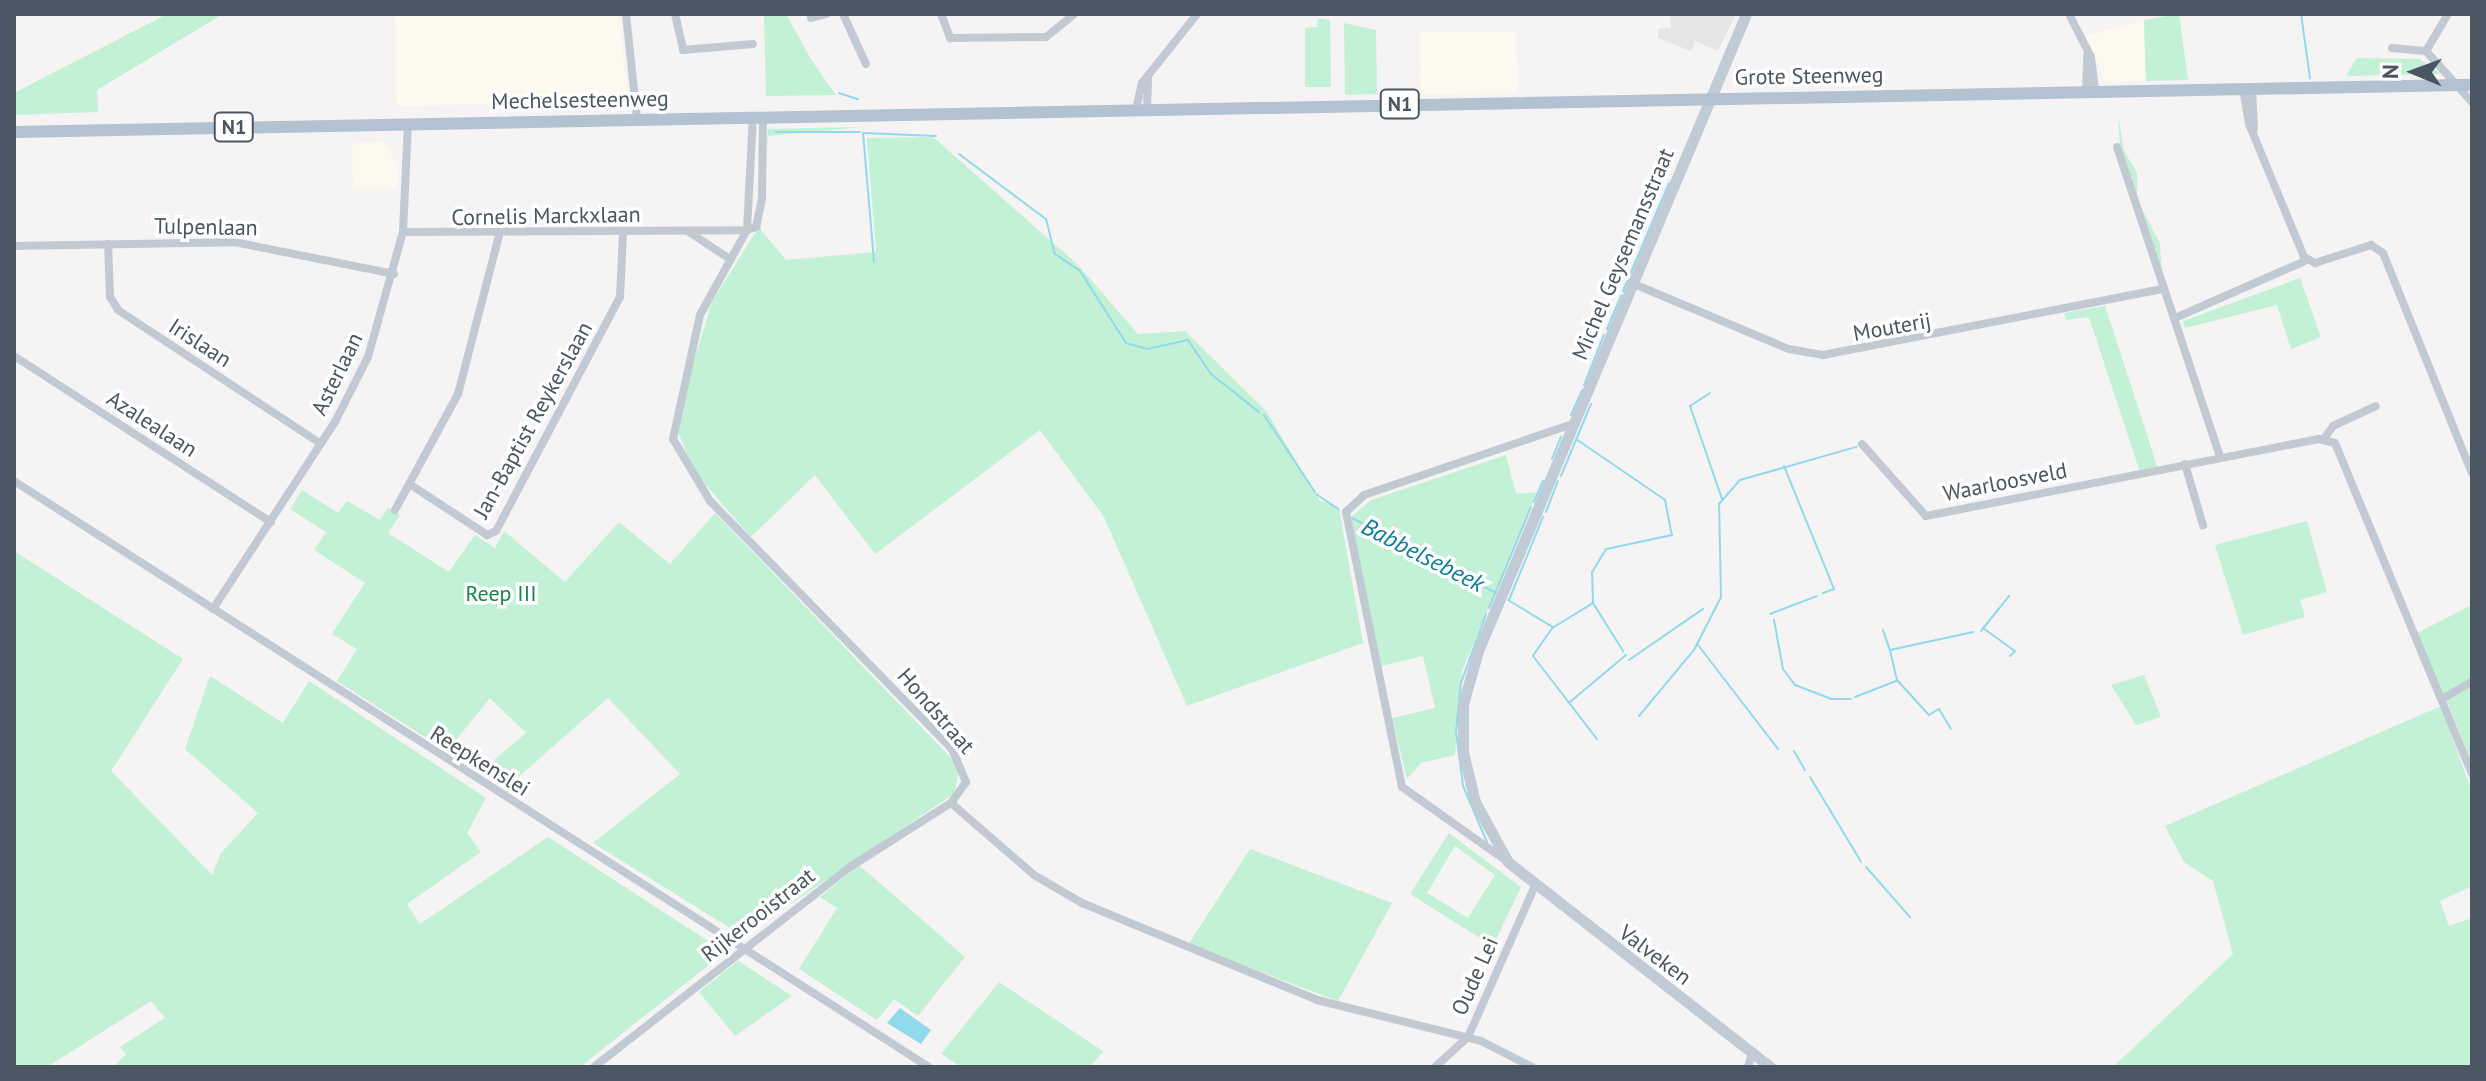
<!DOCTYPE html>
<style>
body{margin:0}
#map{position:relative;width:2486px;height:1081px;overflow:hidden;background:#f5f3f3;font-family:"PT Sans",sans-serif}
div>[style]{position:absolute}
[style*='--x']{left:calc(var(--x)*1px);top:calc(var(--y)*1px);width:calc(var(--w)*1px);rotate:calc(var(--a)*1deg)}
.commercial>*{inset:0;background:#fdf9ef}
.education>*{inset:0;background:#e6e4e5}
.green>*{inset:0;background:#c3f1d5}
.water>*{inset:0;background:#90daee}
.stream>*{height:2px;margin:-1px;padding:0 1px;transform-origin:1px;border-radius:1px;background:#90daee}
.street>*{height:8px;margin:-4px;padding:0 4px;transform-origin:4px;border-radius:4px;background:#c1cad2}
.secondary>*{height:11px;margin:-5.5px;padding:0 5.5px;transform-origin:5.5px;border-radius:5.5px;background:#c1cbd6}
.primary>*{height:12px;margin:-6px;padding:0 6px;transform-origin:6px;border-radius:6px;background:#b3c2d1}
span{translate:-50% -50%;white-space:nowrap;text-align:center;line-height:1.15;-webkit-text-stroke:7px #fff;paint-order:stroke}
.shield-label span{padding:2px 6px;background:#fff;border:2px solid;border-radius:6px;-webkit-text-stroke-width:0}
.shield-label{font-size:20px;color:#4a5661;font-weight:700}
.street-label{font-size:22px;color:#4a5661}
.park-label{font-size:22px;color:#17864f}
.water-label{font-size:24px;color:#0c7c9b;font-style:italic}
.frame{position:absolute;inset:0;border:16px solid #4a5661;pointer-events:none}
.north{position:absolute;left:2374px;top:32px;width:80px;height:80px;-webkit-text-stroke:6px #fff;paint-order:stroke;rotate:271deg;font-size:22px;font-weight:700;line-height:32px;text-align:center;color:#4a5661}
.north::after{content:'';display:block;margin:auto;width:28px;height:36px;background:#4a5661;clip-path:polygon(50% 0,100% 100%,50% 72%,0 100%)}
</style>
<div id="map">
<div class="commercial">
<div style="clip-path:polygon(395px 14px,619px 14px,628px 102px,397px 106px)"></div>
<div style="clip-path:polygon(2144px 20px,2146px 81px,2105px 82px,2086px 35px)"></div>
<div style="clip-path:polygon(1420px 32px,1516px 32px,1518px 92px,1421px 94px)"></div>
<div style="clip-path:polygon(383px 142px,398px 165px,397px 188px,353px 189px,352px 143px)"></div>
</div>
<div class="education">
<div style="clip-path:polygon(1670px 14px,1736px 14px,1718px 51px,1695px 41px,1691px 51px,1658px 38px,1658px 29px,1671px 28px)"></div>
</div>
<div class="green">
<div style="clip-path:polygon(167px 14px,223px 14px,97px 90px,98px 112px,14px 115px,14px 93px)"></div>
<div style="clip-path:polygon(786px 14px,812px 61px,836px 95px,766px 96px,764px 16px)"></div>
<div style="clip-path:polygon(2179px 14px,2188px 80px,2146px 81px,2144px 20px)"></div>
<div style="clip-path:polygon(1318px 18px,1330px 20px,1331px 87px,1305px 87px,1305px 28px,1317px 27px)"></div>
<div style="clip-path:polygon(1344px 23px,1376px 30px,1377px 94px,1345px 95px)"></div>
<div style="clip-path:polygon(2357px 58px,2420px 59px,2441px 74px,2346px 76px)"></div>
<div style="clip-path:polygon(2118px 115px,2124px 151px,2137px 173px,2137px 199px,2160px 243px,2162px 275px,2120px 148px)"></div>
<div style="clip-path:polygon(861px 127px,768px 136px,761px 230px,786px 260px,876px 252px,867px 138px,933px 137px,1078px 265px,1138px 334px,1185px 331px,1267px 412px,1319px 500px,1339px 508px,1363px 643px,1187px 706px,1104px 517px,1040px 430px,875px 554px,815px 475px,751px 537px,693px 470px,675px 423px,712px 302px,760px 225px,768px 129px)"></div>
<div style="clip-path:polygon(2300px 278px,2321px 337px,2291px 349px,2277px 305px,2185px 328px,2183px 321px)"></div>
<div style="clip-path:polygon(2105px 306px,2115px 336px,2158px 469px,2140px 472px,2089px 317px,2066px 320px,2064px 313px)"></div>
<div style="clip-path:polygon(1506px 455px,1516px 494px,1537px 492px,1462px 671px,1455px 755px,1421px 763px,1407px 779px,1392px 718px,1435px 708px,1423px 656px,1381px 666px,1351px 517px,1371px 500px)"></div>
<div style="clip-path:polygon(302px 490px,338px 513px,347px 501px,380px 520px,388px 508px,400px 515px,388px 533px,449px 572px,475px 535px,495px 548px,504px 531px,565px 582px,619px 522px,670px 564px,715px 513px,959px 766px,955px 793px,743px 936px,593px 843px,680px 774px,608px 698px,506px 788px,480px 772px,526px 733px,490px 698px,447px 751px,337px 681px,357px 649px,332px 634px,365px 583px,314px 550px,326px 532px,290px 509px)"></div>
<div style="clip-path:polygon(2307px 521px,2327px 592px,2300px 600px,2305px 617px,2243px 635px,2215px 545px)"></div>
<div style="clip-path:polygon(14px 551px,183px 659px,111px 771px,212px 875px,221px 853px,258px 813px,185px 749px,210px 676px,283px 723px,309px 681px,486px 798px,467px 833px,481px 852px,407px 904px,420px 924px,548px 837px,725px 952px,580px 1067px,114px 1067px,126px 1054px,120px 1047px,165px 1018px,151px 1001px,47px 1067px,14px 1067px)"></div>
<div style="clip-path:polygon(2472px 605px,2472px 678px,2443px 694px,2417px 633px)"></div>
<div style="clip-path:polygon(2144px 675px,2161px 717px,2136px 725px,2111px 685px)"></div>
<div style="clip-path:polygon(2472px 686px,2472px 763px,2447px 701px)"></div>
<div style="clip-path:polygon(2441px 706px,2472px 792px,2472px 886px,2440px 901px,2449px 926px,2472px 918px,2472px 1067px,2113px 1067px,2233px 954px,2213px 881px,2184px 862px,2165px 826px)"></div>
<div style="clip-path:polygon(evenodd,1449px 833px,1521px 887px,1493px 946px,1410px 894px,1449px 833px,1455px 846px,1495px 875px,1468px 918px,1427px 893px,1455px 846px)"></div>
<div style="clip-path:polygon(1250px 849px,1392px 903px,1338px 1001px,1188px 945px)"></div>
<div style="clip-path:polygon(859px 865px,965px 957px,918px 1016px,894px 999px,877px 1020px,799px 969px,837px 908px,820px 897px)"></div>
<div style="clip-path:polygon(738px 961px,792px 996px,735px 1036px,699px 992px)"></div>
<div style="clip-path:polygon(999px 982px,1103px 1051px,1090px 1067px,961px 1067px,941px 1054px)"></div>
</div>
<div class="water">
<div style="clip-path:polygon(900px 1008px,931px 1030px,921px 1044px,887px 1023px)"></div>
</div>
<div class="stream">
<div style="--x:2301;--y:14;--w:65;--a:82"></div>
<div style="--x:839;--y:93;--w:20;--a:18"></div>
<div style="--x:776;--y:132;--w:84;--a:0"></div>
<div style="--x:863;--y:133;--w:129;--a:85.1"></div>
<div style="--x:863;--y:133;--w:73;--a:2.4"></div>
<div style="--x:959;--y:154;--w:109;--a:36.8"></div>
<div style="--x:1046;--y:219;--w:36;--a:76"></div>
<div style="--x:1055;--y:254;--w:30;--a:34"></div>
<div style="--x:1080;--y:271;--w:85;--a:57.4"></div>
<div style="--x:1126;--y:343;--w:22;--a:16"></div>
<div style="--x:1147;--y:349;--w:42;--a:-12.4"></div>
<div style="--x:1188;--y:340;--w:41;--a:55.9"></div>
<div style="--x:1211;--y:374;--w:61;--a:38.4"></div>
<div style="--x:1623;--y:291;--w:117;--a:-66.9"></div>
<div style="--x:1607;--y:329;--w:36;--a:-67"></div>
<div style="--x:1584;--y:385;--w:54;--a:-68.2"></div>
<div style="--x:1710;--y:393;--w:24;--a:147"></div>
<div style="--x:1690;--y:406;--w:98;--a:71"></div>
<div style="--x:1264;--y:415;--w:92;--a:56.5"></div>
<div style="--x:1571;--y:415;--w:27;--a:-66"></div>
<div style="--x:1576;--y:439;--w:108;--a:34.4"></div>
<div style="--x:1665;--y:500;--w:36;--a:79"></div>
<div style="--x:1672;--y:535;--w:67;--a:168"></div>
<div style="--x:1606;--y:549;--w:27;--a:121"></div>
<div style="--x:1592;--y:572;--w:31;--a:88"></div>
<div style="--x:1552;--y:459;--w:24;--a:-68"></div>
<div style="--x:1784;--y:466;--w:133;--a:67.9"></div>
<div style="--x:1834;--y:589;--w:12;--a:160"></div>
<div style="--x:1561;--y:476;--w:78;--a:-67.4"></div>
<div style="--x:1316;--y:494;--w:27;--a:34"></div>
<div style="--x:1534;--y:502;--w:23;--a:-67"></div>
<div style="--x:1546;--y:512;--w:33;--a:-69"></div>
<div style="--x:1352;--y:518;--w:162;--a:27.5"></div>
<div style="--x:1508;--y:600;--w:52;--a:31"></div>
<div style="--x:1553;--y:627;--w:35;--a:125"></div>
<div style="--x:1533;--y:656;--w:105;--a:52.4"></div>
<div style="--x:1509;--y:600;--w:90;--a:-67.7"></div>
<div style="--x:1489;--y:608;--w:109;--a:-67.4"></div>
<div style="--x:1486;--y:614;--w:73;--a:109.9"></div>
<div style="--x:1461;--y:683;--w:48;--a:95.9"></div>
<div style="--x:1456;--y:731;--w:55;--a:82.7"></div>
<div style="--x:1463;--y:786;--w:61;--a:66.8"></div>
<div style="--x:1770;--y:614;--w:50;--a:-21"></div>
<div style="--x:1774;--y:620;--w:50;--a:79.6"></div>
<div style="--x:1783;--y:669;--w:20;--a:53"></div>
<div style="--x:1795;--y:685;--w:39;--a:21"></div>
<div style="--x:1831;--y:699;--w:20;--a:0"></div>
<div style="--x:1554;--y:627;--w:46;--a:-31.6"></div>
<div style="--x:1593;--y:603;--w:57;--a:58"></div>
<div style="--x:1983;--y:628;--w:39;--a:36"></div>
<div style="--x:2015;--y:651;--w:7;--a:135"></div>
<div style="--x:1883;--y:630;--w:21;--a:71"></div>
<div style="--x:1890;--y:650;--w:85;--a:-12.2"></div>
<div style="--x:1981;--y:631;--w:45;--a:-51.3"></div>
<div style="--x:1698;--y:645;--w:131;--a:52.4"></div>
<div style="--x:1890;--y:650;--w:31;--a:77"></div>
<div style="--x:1897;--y:680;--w:47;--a:47.6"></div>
<div style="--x:1929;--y:715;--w:12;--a:-31"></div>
<div style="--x:1939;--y:709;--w:23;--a:59"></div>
<div style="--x:1629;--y:660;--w:90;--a:-34.6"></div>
<div style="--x:1855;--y:697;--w:44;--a:-21.3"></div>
<div style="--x:1570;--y:702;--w:73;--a:-40"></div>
<div style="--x:1639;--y:716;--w:86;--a:-50.2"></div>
<div style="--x:1694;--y:650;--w:59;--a:-63"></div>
<div style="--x:1721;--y:597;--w:93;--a:-91.2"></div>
<div style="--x:1719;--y:504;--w:32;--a:-49"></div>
<div style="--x:1740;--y:480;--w:121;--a:-15.9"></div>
<div style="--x:1794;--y:751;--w:22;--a:60"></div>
<div style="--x:1810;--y:777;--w:99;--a:59"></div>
<div style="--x:1866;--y:867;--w:67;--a:48.7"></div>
</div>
<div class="street">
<div style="--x:626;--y:14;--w:105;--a:84"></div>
<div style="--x:675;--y:14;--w:37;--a:77"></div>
<div style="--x:683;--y:50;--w:70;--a:-4.9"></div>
<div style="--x:843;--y:14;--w:55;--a:65.3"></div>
<div style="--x:941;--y:14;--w:26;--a:69"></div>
<div style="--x:950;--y:38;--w:96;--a:-0.6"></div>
<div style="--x:1046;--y:37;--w:36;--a:-39"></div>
<div style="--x:2069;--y:14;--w:48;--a:62.9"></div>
<div style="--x:2091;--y:57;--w:34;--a:83"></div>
<div style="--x:2448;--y:14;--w:43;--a:120.7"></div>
<div style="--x:2426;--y:51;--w:69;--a:48"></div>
<div style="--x:811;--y:18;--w:16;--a:-15"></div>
<div style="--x:2392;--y:48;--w:34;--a:5"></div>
<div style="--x:2243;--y:89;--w:36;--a:80"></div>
<div style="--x:2249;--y:124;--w:144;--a:67.5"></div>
<div style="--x:2304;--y:257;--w:13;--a:29"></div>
<div style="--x:2315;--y:263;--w:59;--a:-17.8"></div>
<div style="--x:2371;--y:245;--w:14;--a:34"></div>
<div style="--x:2383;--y:253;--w:237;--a:68"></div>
<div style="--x:2252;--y:89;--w:40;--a:87.1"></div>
<div style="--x:2086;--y:91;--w:36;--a:-88"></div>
<div style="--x:1136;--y:109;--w:27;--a:-77"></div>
<div style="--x:1142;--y:83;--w:88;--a:-51.4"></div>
<div style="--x:1147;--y:109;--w:32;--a:-88"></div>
<div style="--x:2117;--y:147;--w:327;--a:71.6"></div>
<div style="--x:747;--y:230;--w:9;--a:-18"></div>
<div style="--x:756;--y:227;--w:30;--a:-78"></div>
<div style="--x:762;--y:198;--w:82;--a:-89.3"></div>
<div style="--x:403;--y:232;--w:344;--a:-0.3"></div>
<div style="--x:689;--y:232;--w:49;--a:33.4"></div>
<div style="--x:108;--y:244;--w:53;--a:87.8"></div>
<div style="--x:110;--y:297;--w:15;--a:58"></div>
<div style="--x:118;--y:310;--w:243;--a:33.4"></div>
<div style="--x:14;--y:246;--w:220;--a:-1"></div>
<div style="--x:234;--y:242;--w:163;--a:11.3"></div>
<div style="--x:1634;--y:284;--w:168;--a:22.8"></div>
<div style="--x:1789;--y:349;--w:35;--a:10"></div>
<div style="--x:1823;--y:355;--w:347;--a:-11"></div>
<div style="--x:2175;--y:318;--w:144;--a:-23.7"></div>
<div style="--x:14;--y:356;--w:306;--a:32.9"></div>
<div style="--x:2323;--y:440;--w:17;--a:-54"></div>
<div style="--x:2333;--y:426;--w:47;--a:-24.9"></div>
<div style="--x:1862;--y:444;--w:96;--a:48.4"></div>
<div style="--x:1926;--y:516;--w:400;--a:-11.1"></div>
<div style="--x:2319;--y:439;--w:16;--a:14"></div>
<div style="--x:2335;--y:443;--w:358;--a:67.5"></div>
<div style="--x:2185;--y:464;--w:64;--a:73.6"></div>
<div style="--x:14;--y:481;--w:1087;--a:32.64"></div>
<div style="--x:411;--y:485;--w:91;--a:33.3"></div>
<div style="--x:487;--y:535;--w:10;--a:-24"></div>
<div style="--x:496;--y:531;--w:265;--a:-62.1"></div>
<div style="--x:620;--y:297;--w:63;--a:-87.3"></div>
<div style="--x:395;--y:510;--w:132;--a:-61.5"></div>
<div style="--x:458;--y:394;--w:163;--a:-75.5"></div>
<div style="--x:213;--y:609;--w:225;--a:-56.9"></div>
<div style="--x:336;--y:420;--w:71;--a:-63.1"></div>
<div style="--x:368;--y:357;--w:130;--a:-74.4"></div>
<div style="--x:403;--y:232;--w:109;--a:-87.4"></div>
<div style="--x:2442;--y:699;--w:34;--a:-30"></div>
<div style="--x:951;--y:803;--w:110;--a:40.9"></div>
<div style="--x:1034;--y:875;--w:56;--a:30.3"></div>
<div style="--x:1082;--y:903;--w:254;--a:22.4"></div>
<div style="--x:1317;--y:1000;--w:169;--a:14"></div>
<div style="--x:1481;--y:1041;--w:57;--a:27"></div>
<div style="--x:1508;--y:862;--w:130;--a:-144.7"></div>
<div style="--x:1402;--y:787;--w:281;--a:-101.5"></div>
<div style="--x:1346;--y:512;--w:25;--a:-43"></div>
<div style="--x:1364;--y:495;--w:221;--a:-18.8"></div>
<div style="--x:594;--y:1067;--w:325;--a:-38"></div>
<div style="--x:850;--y:867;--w:120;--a:-32.4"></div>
<div style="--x:951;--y:803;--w:26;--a:-54"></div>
<div style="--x:966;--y:782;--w:36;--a:-113"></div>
<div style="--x:952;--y:749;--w:347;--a:-134.3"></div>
<div style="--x:710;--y:501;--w:72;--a:-120.8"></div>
<div style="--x:673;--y:439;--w:127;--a:-77.7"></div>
<div style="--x:700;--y:315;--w:97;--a:-61.1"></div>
<div style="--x:747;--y:230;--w:114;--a:-87"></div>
<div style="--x:1435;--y:1067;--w:45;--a:-42.3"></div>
<div style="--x:1468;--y:1037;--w:163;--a:-66.1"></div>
<div style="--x:1748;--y:1067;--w:14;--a:-73"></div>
</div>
<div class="secondary">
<div style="--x:1746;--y:14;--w:691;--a:112.82"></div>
<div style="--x:1478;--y:651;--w:55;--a:105.8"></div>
<div style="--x:1463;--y:704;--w:48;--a:90"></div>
<div style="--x:1463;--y:752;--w:51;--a:76.5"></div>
<div style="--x:1475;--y:802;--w:68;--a:61.2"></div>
<div style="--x:1508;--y:862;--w:333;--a:38"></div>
</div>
<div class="primary">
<div style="--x:14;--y:132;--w:2458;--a:-1.1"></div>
</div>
<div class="shield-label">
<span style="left:1400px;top:104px">N1</span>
<span style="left:234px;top:127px">N1</span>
</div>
<div class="street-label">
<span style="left:1809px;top:76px;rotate:-1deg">Grote Steenweg</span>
<span style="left:580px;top:100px;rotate:-1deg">Mechelsesteenweg</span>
<span style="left:546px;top:216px;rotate:-1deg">Cornelis Marckxlaan</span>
<span style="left:206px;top:227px;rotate:1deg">Tulpenlaan</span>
<span style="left:1623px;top:254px;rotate:-67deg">Michel Geysemansstraat</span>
<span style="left:1892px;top:327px;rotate:-10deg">Mouterij</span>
<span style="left:200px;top:343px;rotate:33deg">Irislaan</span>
<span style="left:337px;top:374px;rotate:-64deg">Asterlaan</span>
<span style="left:533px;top:420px;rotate:-61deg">Jan-Baptist Reykerslaan</span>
<span style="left:152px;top:424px;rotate:33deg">Azalealaan</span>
<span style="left:2005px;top:482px;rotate:-11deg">Waarloosveld</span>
<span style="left:936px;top:711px;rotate:49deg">Hondstraat</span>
<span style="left:480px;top:761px;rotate:32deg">Reepkenslei</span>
<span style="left:758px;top:915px;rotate:-38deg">Rijkerooistraat</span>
<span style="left:1655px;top:955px;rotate:37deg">Valveken</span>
<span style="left:1475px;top:976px;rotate:-66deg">Oude Lei</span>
</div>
<div class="park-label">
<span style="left:501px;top:594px">Reep III</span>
</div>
<div class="water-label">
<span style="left:1423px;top:555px;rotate:27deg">Babbelsebeek</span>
</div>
<div class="frame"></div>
<div class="north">N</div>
</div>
